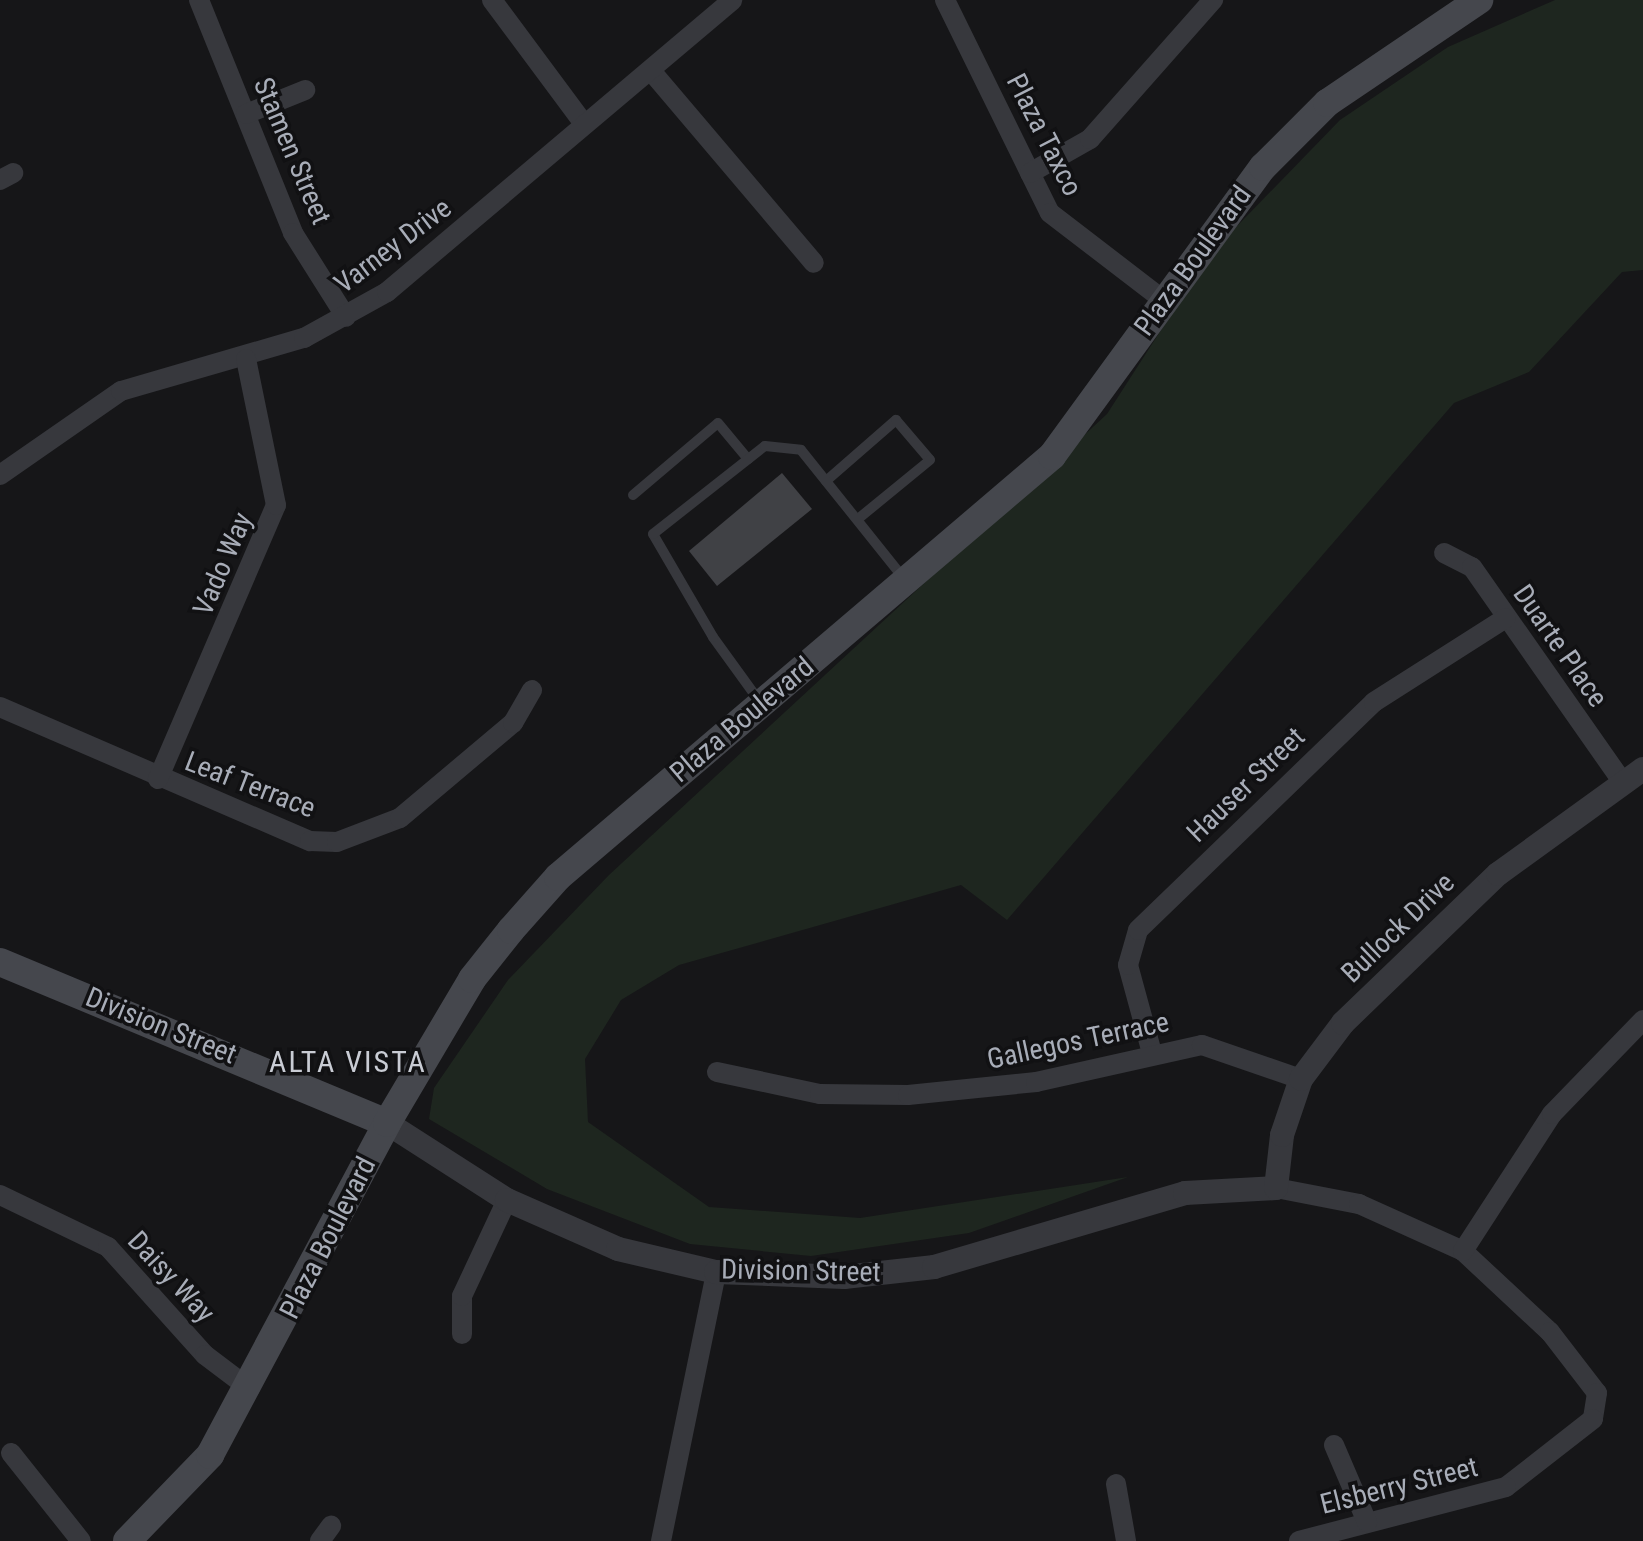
<!DOCTYPE html>
<style>
body{margin:0}
#map{position:relative;width:1643px;height:1541px;overflow:hidden;background:#161618;font-family:"Roboto Condensed",sans-serif}
div>[style]{position:absolute}
[style*='--x']{left:calc(var(--x)*1px);top:calc(var(--y)*1px);width:calc(var(--w)*1px);rotate:calc(var(--a)*1deg)}
.green>*{inset:0;background:#1e261f}
.building>*{inset:0;background:#404145}
.service>*{height:10px;margin:-5px;padding:0 5px;transform-origin:5px;border-radius:5px;background:#37383d}
.minor>*{height:20px;margin:-10px;padding:0 10px;transform-origin:10px;border-radius:10px;background:#37383d}
.tertiary>*{height:24px;margin:-12px;padding:0 12px;transform-origin:12px;border-radius:12px;background:#37383d}
.secondary>*{height:28px;margin:-14px;padding:0 14px;transform-origin:14px;border-radius:14px;background:#45474d}
span{translate:-50% -50%;white-space:nowrap;text-align:center;line-height:1.15;-webkit-text-stroke:7px #111113;paint-order:stroke}
.street-label{font-size:28px;color:#a8adb8}
.neighbourhood-label{font-size:30px;color:#c9ccd4;letter-spacing:2px}
</style>
<div id="map">
<div class="green">
<div style="clip-path:polygon(1555px 0,1643px 0,1643px 270px,1622px 272px,1529px 372px,1454px 403px,1007px 920px,961px 885px,679px 965px,621px 1000px,585px 1059px,588px 1122px,709px 1207px,860px 1218px,1128px 1177px,969px 1233px,811px 1256px,690px 1244px,547px 1189px,429px 1119px,434px 1088px,508px 980px,609px 875px,1107px 414px,1210px 254px,1340px 120px,1448px 47px)"></div>
</div>
<div class="building">
<div style="clip-path:polygon(782px 473px,812px 509px,717px 586px,689px 551px)"></div>
</div>
<div class="service">
<div style="--x:826;--y:481;--w:93;--a:-41.1"></div>
<div style="--x:896;--y:420;--w:52;--a:49.6"></div>
<div style="--x:930;--y:460;--w:93;--a:140.7"></div>
<div style="--x:633;--y:495;--w:111;--a:-40.3"></div>
<div style="--x:718;--y:423;--w:47;--a:50.2"></div>
<div style="--x:760;--y:702;--w:80;--a:-125.9"></div>
<div style="--x:713;--y:637;--w:119;--a:-120.2"></div>
<div style="--x:653;--y:534;--w:142;--a:-38.2"></div>
<div style="--x:765;--y:446;--w:36;--a:6"></div>
<div style="--x:801;--y:450;--w:166;--a:51.3"></div>
</div>
<div class="minor">
<div style="--x:199;--y:0;--w:251;--a:68"></div>
<div style="--x:293;--y:233;--w:99;--a:57.8"></div>
<div style="--x:492;--y:0;--w:154;--a:53.4"></div>
<div style="--x:945;--y:0;--w:237;--a:63.8"></div>
<div style="--x:1050;--y:213;--w:141;--a:37.5"></div>
<div style="--x:652;--y:72;--w:250;--a:49.7"></div>
<div style="--x:246;--y:114;--w:64;--a:-22.1"></div>
<div style="--x:1030;--y:173;--w:69;--a:-29.5"></div>
<div style="--x:1090;--y:139;--w:186;--a:-48.5"></div>
<div style="--x:0;--y:180;--w:15;--a:-28"></div>
<div style="--x:0;--y:475;--w:147;--a:-34.8"></div>
<div style="--x:121;--y:391;--w:191;--a:-16.2"></div>
<div style="--x:304;--y:338;--w:95;--a:-29"></div>
<div style="--x:387;--y:292;--w:452;--a:-40.2"></div>
<div style="--x:1444;--y:553;--w:31;--a:27"></div>
<div style="--x:1472;--y:567;--w:261;--a:55"></div>
<div style="--x:0;--y:707;--w:338;--a:23.4"></div>
<div style="--x:310;--y:841;--w:27;--a:2"></div>
<div style="--x:337;--y:842;--w:67;--a:-20.9"></div>
<div style="--x:400;--y:818;--w:148;--a:-40.1"></div>
<div style="--x:513;--y:723;--w:38;--a:-60"></div>
<div style="--x:158;--y:779;--w:298;--a:-66.7"></div>
<div style="--x:276;--y:505;--w:149;--a:-101.6"></div>
<div style="--x:1152;--y:1053;--w:91;--a:-105.3"></div>
<div style="--x:1128;--y:965;--w:36;--a:-74"></div>
<div style="--x:1138;--y:930;--w:328;--a:-44"></div>
<div style="--x:1374;--y:702;--w:156;--a:-32.5"></div>
<div style="--x:717;--y:1072;--w:105;--a:12.1"></div>
<div style="--x:820;--y:1094;--w:88;--a:0.7"></div>
<div style="--x:908;--y:1095;--w:129;--a:-5.8"></div>
<div style="--x:1036;--y:1082;--w:170;--a:-12.6"></div>
<div style="--x:1202;--y:1045;--w:105;--a:19"></div>
<div style="--x:1276;--y:1188;--w:85;--a:10.9"></div>
<div style="--x:1359;--y:1204;--w:114;--a:24.3"></div>
<div style="--x:1463;--y:1251;--w:119;--a:43"></div>
<div style="--x:1550;--y:1332;--w:77;--a:52.4"></div>
<div style="--x:1597;--y:1393;--w:26;--a:99"></div>
<div style="--x:1593;--y:1419;--w:110;--a:142"></div>
<div style="--x:1506;--y:1487;--w:214;--a:165.4"></div>
<div style="--x:0;--y:1195;--w:120;--a:25.7"></div>
<div style="--x:108;--y:1247;--w:145;--a:48.1"></div>
<div style="--x:205;--y:1355;--w:56;--a:37.1"></div>
<div style="--x:1463;--y:1251;--w:163;--a:-57"></div>
<div style="--x:1552;--y:1114;--w:131;--a:-45.9"></div>
<div style="--x:462;--y:1334;--w:38;--a:-90"></div>
<div style="--x:462;--y:1296;--w:106;--a:-64.9"></div>
<div style="--x:1334;--y:1445;--w:84;--a:66.8"></div>
<div style="--x:11;--y:1453;--w:112;--a:51.5"></div>
<div style="--x:1116;--y:1484;--w:58;--a:80"></div>
<div style="--x:320;--y:1541;--w:19;--a:-54"></div>
<div style="--x:661;--y:1541;--w:275;--a:-78.4"></div>
</div>
<div class="tertiary">
<div style="--x:387;--y:1123;--w:143;--a:32.7"></div>
<div style="--x:507;--y:1200;--w:121;--a:23.8"></div>
<div style="--x:618;--y:1249;--w:101;--a:13.2"></div>
<div style="--x:716;--y:1272;--w:128;--a:2.2"></div>
<div style="--x:844;--y:1277;--w:91;--a:-6.3"></div>
<div style="--x:934;--y:1267;--w:262;--a:-16.4"></div>
<div style="--x:1185;--y:1193;--w:91;--a:-3.1"></div>
<div style="--x:1276;--y:1188;--w:53;--a:-83.5"></div>
<div style="--x:1282;--y:1135;--w:59;--a:-71.3"></div>
<div style="--x:1301;--y:1079;--w:70;--a:-53.1"></div>
<div style="--x:1343;--y:1023;--w:215;--a:-43.9"></div>
<div style="--x:1498;--y:874;--w:179;--a:-35.9"></div>
</div>
<div class="secondary">
<div style="--x:0;--y:962;--w:419;--a:22.6"></div>
<div style="--x:127;--y:1541;--w:120;--a:-46"></div>
<div style="--x:210;--y:1455;--w:376;--a:-61.9"></div>
<div style="--x:387;--y:1123;--w:167;--a:-59.4"></div>
<div style="--x:472;--y:979;--w:63;--a:-51.5"></div>
<div style="--x:511;--y:930;--w:71;--a:-48.4"></div>
<div style="--x:558;--y:877;--w:649;--a:-40.44"></div>
<div style="--x:1052;--y:456;--w:358;--a:-53.9"></div>
<div style="--x:1263;--y:167;--w:91;--a:-45"></div>
<div style="--x:1327;--y:103;--w:184;--a:-34.1"></div>
</div>
<div class="street-label">
<span style="left:1044px;top:135px;rotate:63deg">Plaza Taxco</span>
<span style="left:292px;top:151px;rotate:67deg">Stamen Street</span>
<span style="left:393px;top:246px;rotate:-37deg">Varney Drive</span>
<span style="left:1193px;top:261px;rotate:-54deg">Plaza Boulevard</span>
<span style="left:223px;top:564px;rotate:-67deg">Vado Way</span>
<span style="left:1560px;top:646px;rotate:55deg">Duarte Place</span>
<span style="left:742px;top:720px;rotate:-40deg">Plaza Boulevard</span>
<span style="left:250px;top:785px;rotate:21deg">Leaf Terrace</span>
<span style="left:1246px;top:785px;rotate:-44deg">Hauser Street</span>
<span style="left:1398px;top:928px;rotate:-44deg">Bullock Drive</span>
<span style="left:161px;top:1026px;rotate:22deg">Division Street</span>
<span style="left:1078px;top:1041px;rotate:-12deg">Gallegos Terrace</span>
<span style="left:328px;top:1238px;rotate:-63deg">Plaza Boulevard</span>
<span style="left:801px;top:1271px;rotate:1deg">Division Street</span>
<span style="left:171px;top:1277px;rotate:47deg">Daisy Way</span>
<span style="left:1399px;top:1486px;rotate:-14deg">Elsberry Street</span>
</div>
<div class="neighbourhood-label">
<span style="left:348px;top:1062px">ALTA VISTA</span>
</div>
</div>
